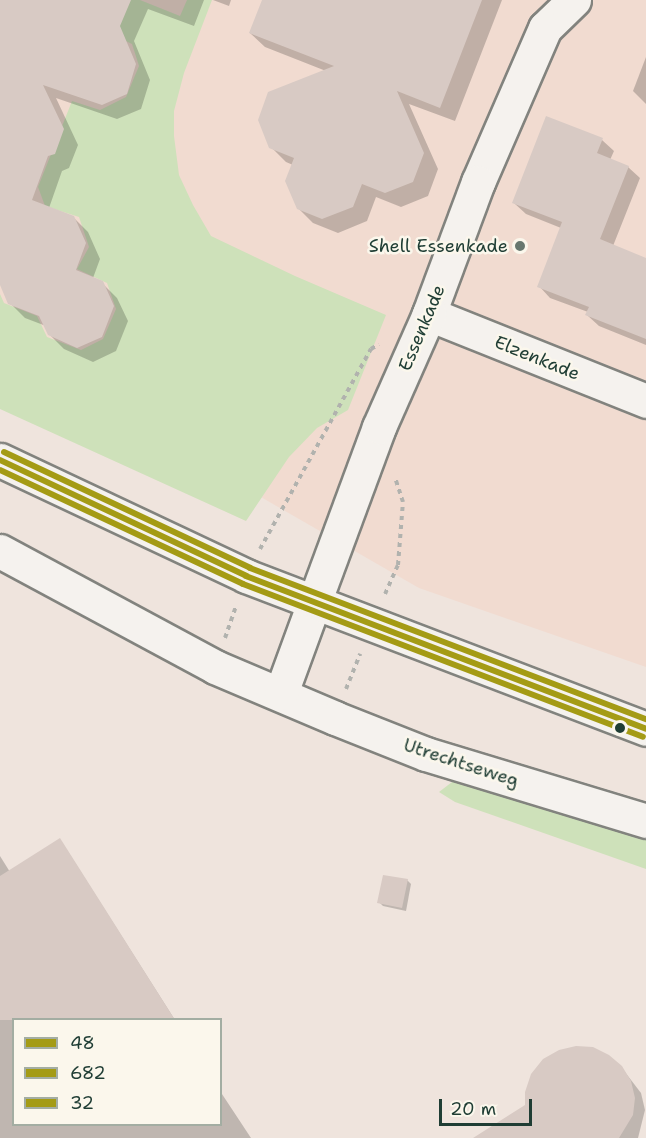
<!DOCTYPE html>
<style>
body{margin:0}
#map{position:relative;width:646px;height:1138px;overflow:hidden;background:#efe4dd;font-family:"Shantell Sans",sans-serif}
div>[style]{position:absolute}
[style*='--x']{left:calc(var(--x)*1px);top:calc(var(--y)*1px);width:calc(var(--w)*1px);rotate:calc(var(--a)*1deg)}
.built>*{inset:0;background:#f1dbd0}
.green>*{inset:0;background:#cee1ba}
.shadow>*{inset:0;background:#0003}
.building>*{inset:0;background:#d8cac4}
.path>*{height:4px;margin-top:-2px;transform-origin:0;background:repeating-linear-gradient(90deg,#b1b2ae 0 4.5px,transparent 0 9px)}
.roads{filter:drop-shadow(2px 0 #82837e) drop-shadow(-2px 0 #82837e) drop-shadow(0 2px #82837e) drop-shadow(0 -2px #82837e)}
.street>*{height:33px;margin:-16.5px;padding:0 16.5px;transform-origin:16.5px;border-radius:16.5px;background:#f5f2ee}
.secondary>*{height:33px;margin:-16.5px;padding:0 16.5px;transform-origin:16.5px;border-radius:16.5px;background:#f5f2ee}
.bus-1>*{height:6px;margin:-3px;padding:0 3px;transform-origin:3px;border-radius:3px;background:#a49b15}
.bus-2>*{height:6px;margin:-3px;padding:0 3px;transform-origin:3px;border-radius:3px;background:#a49b15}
.bus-3>*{height:6px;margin:-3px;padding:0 3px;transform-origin:3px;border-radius:3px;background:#a49b15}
.dots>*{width:16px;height:16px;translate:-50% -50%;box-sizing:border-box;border:3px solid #fbf7ec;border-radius:50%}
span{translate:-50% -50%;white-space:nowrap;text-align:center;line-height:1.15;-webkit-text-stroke:5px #fbf7ec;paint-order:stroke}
.poi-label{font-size:18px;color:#1f3d34}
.right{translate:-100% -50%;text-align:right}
.street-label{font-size:18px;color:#1f3d34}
.legend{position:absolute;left:12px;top:1018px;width:210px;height:108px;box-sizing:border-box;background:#fbf7ec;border:2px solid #a3ada2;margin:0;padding:8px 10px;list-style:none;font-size:18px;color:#1f3d34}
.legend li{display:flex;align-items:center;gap:12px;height:30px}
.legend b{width:30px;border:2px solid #a3ada2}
.scale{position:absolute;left:439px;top:1099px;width:93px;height:27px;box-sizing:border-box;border:3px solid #1f3d34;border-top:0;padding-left:8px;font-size:18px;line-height:21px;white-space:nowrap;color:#1f3d34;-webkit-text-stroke:4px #fbf7ec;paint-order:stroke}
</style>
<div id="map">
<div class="built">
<div style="clip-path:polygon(0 0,646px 0,646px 667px,419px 588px,0 347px)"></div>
</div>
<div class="green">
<div style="clip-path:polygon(79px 0,140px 0,180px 16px,187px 0,212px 0,184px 73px,174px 111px,174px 136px,179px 175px,193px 205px,211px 236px,295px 276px,386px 315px,348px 410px,317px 428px,289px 457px,246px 521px,0 409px,0 294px,4px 303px,37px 316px,47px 337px,81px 350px,103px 339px,116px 309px,107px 283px,77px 269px,89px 247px,79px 217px,45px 206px,38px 187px,72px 101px,100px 110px,126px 97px,139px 66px,132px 44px,96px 27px)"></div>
<div style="clip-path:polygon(456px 779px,646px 834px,646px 869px,455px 802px,439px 792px)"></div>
</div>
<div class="shadow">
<div style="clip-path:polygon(0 0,204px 0,194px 26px,148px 9px,134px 41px,150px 80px,141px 109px,117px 119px,56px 98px,78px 145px,69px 168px,62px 171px,49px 208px,73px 217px,88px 232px,100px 259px,93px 278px,102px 283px,117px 298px,128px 321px,116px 351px,93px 362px,64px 349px,49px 334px,46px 326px,25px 318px,10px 303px,0 281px)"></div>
<div style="clip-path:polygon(213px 0,231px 0,229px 6px)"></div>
<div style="clip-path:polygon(263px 0,502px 0,455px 121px,409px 104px,438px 169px,428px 196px,401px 207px,376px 197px,367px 221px,338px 233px,313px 223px,298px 208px,293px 165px,286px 162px,271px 147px,326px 71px,265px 47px,250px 33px)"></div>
<div style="clip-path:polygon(646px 57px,646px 104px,633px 91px)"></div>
<div style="clip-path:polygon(547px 118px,602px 140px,614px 151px,610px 160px,628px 167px,640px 178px,613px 246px,646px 259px,646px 345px,599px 326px,587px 315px,588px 312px,550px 298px,539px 286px,561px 228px,526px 214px,514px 203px)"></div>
<div style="clip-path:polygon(63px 844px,175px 1020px,14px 1020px,14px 1124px,220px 1124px,220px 1091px,251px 1138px,0 1138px,0 856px,10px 872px)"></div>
<div style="clip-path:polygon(407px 880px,411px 884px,406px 911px,383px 906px,379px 902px)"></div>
<div style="clip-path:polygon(621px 1067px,641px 1093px,645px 1110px,638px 1138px,475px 1138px)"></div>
</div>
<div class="building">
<div style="clip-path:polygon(0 0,131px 0,120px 26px,136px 64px,127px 94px,102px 105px,43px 85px,64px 129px,55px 154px,48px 156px,32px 200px,74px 216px,86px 243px,76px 270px,103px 281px,114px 306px,102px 337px,77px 348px,48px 335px,39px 316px,8px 304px,0 285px)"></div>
<div style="clip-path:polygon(262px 0,482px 0,440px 108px,397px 91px,424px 153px,413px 182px,385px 193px,362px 184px,353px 207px,322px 219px,297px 209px,285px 181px,294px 158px,269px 148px,258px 120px,268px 92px,334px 66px,249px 33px)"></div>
<div style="clip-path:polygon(546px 116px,603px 138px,597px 153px,629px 166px,600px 239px,646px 258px,646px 339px,585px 315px,589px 307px,537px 287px,562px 222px,512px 203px)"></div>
<div style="clip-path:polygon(60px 838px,105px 909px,175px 1020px,0 1020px,0 876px)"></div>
<div style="clip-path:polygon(383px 875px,408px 879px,402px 908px,377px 903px)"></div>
<div style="clip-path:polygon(576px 1046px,593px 1047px,609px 1055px,622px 1066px,631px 1081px,635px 1098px,633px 1115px,619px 1138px,473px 1138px,525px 1105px,525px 1092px,531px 1074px,543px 1059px,559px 1050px)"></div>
</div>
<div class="path">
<div style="--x:260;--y:549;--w:229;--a:-61"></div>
<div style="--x:371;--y:349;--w:9;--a:-32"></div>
<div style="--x:385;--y:594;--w:32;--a:-66"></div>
<div style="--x:398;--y:565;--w:63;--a:-85.5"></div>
<div style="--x:403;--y:502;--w:26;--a:-108"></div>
<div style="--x:225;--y:638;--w:34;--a:-71"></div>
<div style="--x:346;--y:689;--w:38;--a:-68"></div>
</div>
<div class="roads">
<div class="street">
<div style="--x:574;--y:0;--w:40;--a:136"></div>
<div style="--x:545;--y:28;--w:168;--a:113.5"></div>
<div style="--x:478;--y:182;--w:141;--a:110.4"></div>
<div style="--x:429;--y:314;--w:234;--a:21.8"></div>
<div style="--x:0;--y:551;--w:244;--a:28.3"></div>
<div style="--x:215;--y:667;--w:130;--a:23"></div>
<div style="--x:335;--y:718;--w:98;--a:21.6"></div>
<div style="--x:426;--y:754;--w:230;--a:16.9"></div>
<div style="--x:281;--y:693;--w:99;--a:-69.9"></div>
</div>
<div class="secondary">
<div style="--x:0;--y:460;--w:272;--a:25.2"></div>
<div style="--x:246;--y:576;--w:428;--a:20.9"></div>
<div style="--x:315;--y:600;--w:184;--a:-69.7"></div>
<div style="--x:379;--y:427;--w:124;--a:-66.1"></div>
</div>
</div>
<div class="bus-1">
<div style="--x:0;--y:460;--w:272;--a:25.2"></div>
<div style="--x:246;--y:576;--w:428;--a:20.9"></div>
</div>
<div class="bus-2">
<div style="--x:0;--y:470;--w:268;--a:25.1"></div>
<div style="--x:243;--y:584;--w:428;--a:20.9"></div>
</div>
<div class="bus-3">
<div style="--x:4;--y:452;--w:272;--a:25.2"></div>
<div style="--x:250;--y:568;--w:424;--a:20.9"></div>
</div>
<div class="dots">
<div style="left:520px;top:246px;background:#68776f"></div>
<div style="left:620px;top:728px;background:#1f3d34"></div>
</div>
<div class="poi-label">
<span class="right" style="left:508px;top:246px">Shell Essenkade</span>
</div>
<div class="street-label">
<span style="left:422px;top:328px;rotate:-67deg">Essenkade</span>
<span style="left:537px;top:358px;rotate:22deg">Elzenkade</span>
<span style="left:461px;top:763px;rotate:18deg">Utrechtseweg</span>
</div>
<ul class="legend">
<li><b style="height:8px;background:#a49b15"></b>48</li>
<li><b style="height:8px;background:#a49b15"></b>682</li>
<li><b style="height:8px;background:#a49b15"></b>32</li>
</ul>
<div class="scale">20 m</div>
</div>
